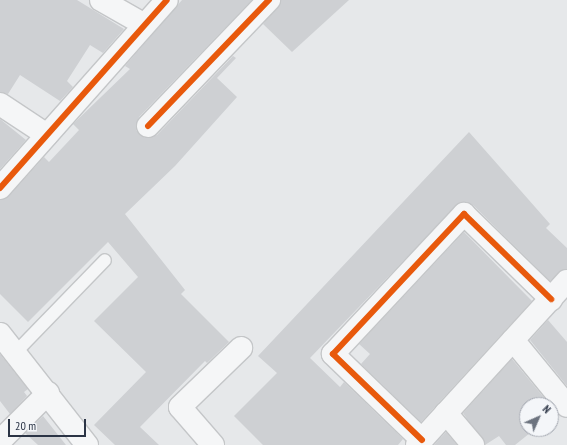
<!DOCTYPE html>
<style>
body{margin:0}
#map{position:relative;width:567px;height:445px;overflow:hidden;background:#e6e8ea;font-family:"PT Sans Narrow",sans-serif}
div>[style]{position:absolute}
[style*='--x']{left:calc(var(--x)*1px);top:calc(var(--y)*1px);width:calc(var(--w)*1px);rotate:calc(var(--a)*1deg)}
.building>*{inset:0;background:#ced0d3}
.roads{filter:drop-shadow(1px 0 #c4c6c8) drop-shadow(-1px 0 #c4c6c8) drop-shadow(0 1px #c4c6c8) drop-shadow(0 -1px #c4c6c8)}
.service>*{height:12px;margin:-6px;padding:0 6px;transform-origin:6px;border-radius:6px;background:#f5f6f7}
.minor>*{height:22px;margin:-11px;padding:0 11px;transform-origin:11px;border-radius:11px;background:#f5f6f7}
.cycleway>*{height:6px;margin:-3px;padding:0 3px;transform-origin:3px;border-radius:3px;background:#e8590c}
span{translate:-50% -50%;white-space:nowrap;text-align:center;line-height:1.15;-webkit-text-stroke:4px #f4f6f9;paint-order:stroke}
.north{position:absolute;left:519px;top:397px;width:40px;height:40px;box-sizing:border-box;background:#f4f6f9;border:1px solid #a4a8b1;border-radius:50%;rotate:45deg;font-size:11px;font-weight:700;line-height:16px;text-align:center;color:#2b3445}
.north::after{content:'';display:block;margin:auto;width:14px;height:18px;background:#6c737f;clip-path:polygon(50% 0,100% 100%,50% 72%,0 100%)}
.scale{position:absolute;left:8px;top:419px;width:78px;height:18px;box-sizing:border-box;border:2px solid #2b3445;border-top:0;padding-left:5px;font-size:12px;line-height:14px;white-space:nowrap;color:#2b3445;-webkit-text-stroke:3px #f4f6f9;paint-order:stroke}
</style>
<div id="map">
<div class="building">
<div style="clip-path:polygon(0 0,77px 0,124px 29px,103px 53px,90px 45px,67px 81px,73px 87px,60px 101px,20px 75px,8px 94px,0 92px)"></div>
<div style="clip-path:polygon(182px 0,252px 0,139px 117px,136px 130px,145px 138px,157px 135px,233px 56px,236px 58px,217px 78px,237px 97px,175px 166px,125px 214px,185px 290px,181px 294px,229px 342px,207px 363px,205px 361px,140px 427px,159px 445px,115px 445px,94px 425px,146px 372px,94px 321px,138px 277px,108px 242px,28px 322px,0 294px,0 200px,9px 196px,44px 157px,49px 162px,79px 130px,73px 124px,130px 69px,125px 66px)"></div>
<div style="clip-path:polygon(281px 0,349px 0,292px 52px,263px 24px)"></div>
<div style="clip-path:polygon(0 119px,26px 140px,0 169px)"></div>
<div style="clip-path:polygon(469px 132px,550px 224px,546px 228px,567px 248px,567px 269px,550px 281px,473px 205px,460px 202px,310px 358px,340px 387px,344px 382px,403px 439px,398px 445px,263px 445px,234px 416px,277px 373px,258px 356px)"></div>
<div style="clip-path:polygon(464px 232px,532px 301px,421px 422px,361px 364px,370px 354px,359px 344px)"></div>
<div style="clip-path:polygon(548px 320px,567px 342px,567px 386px,530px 340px)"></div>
<div style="clip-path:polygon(0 354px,28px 389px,24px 392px,27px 396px,10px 414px,0 401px)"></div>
<div style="clip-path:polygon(512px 359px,550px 405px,527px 405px,527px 429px,535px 429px,515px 445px,506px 445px,499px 436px,485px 445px,463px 413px)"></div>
<div style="clip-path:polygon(43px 416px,66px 445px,38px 445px,25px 433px)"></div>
<div style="clip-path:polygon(446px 432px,457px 445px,434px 445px)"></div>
</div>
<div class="roads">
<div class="service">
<div style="--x:15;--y:353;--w:129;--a:-45.9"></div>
</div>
<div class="minor">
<div style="--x:101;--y:0;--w:48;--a:29.7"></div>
<div style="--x:0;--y:104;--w:56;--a:33.4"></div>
<div style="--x:148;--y:126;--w:175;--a:-46.2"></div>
<div style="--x:0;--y:188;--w:251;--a:-48.4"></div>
<div style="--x:0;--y:334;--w:141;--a:51.9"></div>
<div style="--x:513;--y:340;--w:85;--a:50.7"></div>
<div style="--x:446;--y:413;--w:42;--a:49.8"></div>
<div style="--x:422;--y:440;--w:124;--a:-136"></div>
<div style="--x:333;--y:354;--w:192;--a:-46.9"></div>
<div style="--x:464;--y:214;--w:122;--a:44.3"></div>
<div style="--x:0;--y:441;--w:68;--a:-45"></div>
<div style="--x:213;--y:445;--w:50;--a:-131"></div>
<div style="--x:180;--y:407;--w:85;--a:-44"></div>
<div style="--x:417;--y:445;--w:222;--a:-47.6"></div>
</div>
</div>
<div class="cycleway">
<div style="--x:148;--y:126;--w:175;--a:-46.2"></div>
<div style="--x:0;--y:188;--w:251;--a:-48.4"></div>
<div style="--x:422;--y:440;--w:124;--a:-136"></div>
<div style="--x:333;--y:354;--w:192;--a:-46.9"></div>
<div style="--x:464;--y:214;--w:122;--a:44.3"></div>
</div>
<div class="north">N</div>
<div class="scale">20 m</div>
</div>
